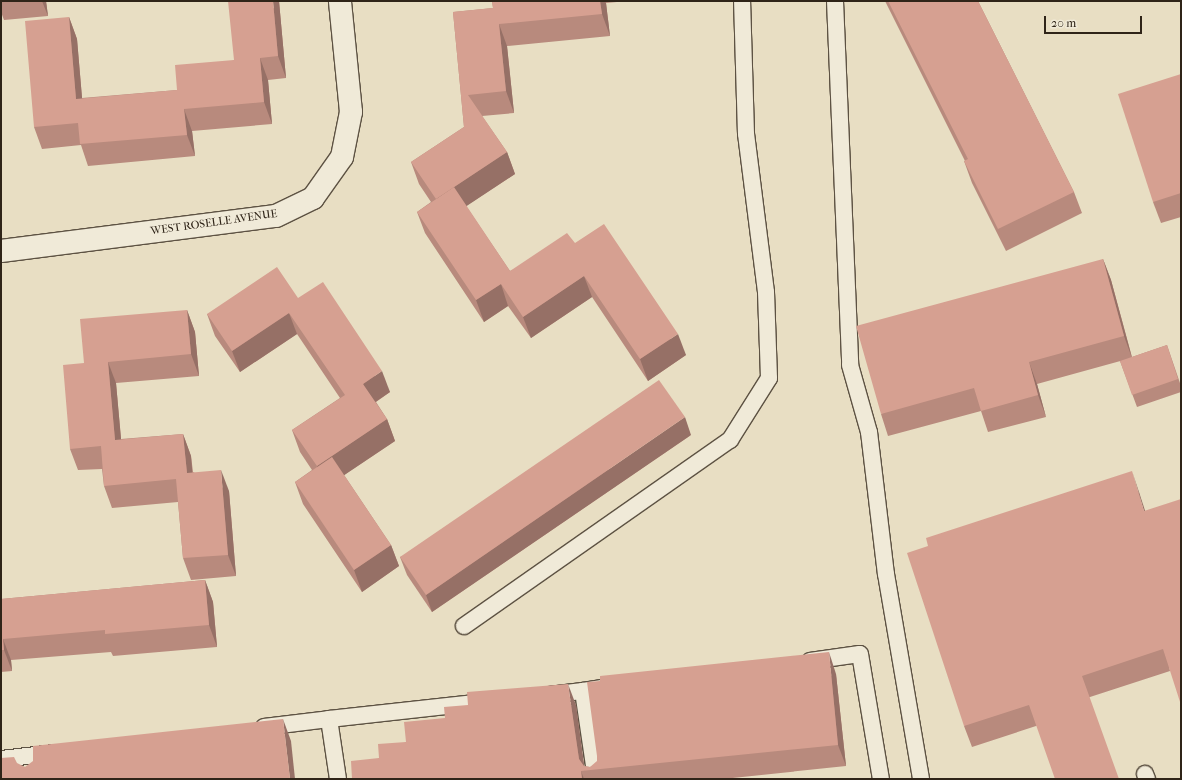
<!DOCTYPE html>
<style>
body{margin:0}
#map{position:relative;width:1182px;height:780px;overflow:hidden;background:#e8dec3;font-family:"IM FELL French Canon",serif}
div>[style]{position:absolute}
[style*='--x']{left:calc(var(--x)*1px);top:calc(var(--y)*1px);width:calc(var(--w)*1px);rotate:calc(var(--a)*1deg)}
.roads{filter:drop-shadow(1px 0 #5d5243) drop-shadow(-1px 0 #5d5243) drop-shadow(0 1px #5d5243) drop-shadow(0 -1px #5d5243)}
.service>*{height:16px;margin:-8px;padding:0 8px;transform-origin:8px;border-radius:8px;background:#f0ead8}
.minor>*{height:22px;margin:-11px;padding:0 11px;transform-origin:11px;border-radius:11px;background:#f0ead8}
.wall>*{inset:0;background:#b88a7d}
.shaded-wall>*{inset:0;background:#967066}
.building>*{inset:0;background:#d6a091}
span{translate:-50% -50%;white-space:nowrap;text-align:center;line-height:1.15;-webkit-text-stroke:3.5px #f0ead8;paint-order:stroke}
.street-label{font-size:11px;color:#2f2418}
.frame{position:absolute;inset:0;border:2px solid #2f2418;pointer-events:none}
.scale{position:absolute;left:1044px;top:16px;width:98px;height:18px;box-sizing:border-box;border:2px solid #2f2418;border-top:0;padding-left:5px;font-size:12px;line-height:14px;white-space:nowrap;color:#2f2418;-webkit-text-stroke:3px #f0ead8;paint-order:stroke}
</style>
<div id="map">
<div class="roads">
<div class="service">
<div style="--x:835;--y:1;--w:364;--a:87.6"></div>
<div style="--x:850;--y:365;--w:70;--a:74.2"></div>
<div style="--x:869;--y:432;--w:143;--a:83.2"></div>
<div style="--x:886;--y:574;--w:208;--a:80.3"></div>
<div style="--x:464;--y:626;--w:325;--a:-35"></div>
<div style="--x:730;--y:440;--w:73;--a:-57.8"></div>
<div style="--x:769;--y:378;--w:86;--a:-92"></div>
<div style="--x:766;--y:292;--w:159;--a:-97.2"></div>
<div style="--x:746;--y:134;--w:133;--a:-91.7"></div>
<div style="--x:810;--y:661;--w:50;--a:-8"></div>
<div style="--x:860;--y:654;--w:127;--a:80.5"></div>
<div style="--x:583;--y:691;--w:26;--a:-9"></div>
<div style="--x:549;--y:695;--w:34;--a:-7"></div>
<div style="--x:583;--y:691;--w:89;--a:81.6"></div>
<div style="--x:329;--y:719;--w:163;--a:-6.3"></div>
<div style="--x:264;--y:727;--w:65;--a:-7"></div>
<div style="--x:329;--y:719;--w:61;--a:81.5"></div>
<div style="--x:1;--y:759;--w:53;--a:-6.5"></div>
<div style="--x:1145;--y:774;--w:5;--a:68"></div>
</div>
<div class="minor">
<div style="--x:1;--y:251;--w:277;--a:-7.3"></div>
<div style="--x:276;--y:216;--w:41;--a:-25.9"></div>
<div style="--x:313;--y:198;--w:50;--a:-54.7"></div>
<div style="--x:342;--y:157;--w:46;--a:-78.7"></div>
<div style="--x:351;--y:112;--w:112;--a:-95.7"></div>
</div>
</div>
<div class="wall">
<div style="clip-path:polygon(1px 1px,46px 1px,48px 16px,4px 20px,1px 12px)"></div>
<div style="clip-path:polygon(279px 1px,286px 78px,268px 80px,272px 124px,192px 131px,195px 156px,88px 166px,81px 145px,42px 149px,34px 127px,69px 17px,77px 39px,82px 98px,177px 90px,234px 60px)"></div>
<div style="clip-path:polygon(492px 1px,628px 1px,606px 3px,610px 36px,507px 46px,514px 113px,482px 116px,507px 152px,515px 174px,466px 206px,510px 271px,575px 243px,686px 355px,648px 381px,592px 297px,531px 338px,508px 306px,484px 322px,425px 233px,417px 212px,431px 202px,419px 184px,411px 162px,464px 127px,453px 12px,493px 8px)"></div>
<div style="clip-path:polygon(885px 1px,978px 1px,1074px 192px,1082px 213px,1006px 251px,972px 183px,964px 161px,965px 161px)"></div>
<div style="clip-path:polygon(1181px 74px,1181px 217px,1161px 223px,1153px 202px)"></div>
<div style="clip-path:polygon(1103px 259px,1111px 280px,1132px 357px,1167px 345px,1181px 386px,1181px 392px,1137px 407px,1120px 361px,1124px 360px,1037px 384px,1046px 417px,988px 432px,981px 411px,888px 436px,881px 414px)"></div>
<div style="clip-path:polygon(298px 298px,390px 392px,376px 402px,387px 419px,395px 441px,344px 475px,391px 545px,399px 566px,362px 592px,303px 504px,295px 482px,312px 470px,300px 452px,292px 430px,340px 398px,297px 334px,240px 372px,215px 336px,207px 314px)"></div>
<div style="clip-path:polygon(187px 310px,195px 332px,199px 376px,116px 383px,121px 439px,183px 434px,191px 456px,193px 472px,229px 491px,236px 576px,191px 580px,183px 558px,178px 502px,112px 508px,104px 486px,102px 469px,78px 470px,70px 449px,84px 363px)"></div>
<div style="clip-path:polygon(691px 435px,432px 612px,407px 575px,400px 557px)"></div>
<div style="clip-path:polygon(1139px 492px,1170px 671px,1090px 697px,1036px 726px,972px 747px,964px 726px)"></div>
<div style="clip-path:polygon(205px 580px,213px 602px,217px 647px,113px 656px,111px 652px,11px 660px,12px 671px,1px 672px,1px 599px)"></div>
<div style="clip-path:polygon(836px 674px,846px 766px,723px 779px,352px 779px,379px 758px,406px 742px,576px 705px,584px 766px,590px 767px)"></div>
</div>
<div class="shaded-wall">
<div style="clip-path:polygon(42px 1px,46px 1px,48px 16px)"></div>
<div style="clip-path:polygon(273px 1px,279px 1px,286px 78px,278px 56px)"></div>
<div style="clip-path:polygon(600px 1px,605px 1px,606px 3px,610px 36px,602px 14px)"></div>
<div style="clip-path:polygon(69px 17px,77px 39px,84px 121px,76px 99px)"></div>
<div style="clip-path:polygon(499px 24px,507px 46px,514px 113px,506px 91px)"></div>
<div style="clip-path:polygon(260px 58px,268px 80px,272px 124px,264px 102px)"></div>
<div style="clip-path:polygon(184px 109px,192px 131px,195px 156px,187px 135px)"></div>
<div style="clip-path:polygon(507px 152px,515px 174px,444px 221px,436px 199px)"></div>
<div style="clip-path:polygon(1103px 259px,1111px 280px,1132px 358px,1124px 336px)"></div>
<div style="clip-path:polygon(584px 276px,592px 297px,531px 338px,523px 317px)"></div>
<div style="clip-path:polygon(501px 284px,508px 306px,484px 322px,476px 300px)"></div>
<div style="clip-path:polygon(187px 310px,195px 332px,199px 376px,191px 354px)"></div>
<div style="clip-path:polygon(289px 313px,297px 334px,240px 372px,232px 351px)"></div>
<div style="clip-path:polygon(678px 334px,686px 355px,648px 381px,640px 359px)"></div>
<div style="clip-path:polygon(108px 362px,116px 383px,123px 461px,115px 440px)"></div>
<div style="clip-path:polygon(1029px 362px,1037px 384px,1046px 417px,1038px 395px)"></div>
<div style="clip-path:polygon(382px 371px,390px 392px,371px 405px,363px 384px)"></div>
<div style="clip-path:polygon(685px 417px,691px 435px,432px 612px,426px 595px)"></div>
<div style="clip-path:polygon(387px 419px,395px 441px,325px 488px,317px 466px)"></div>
<div style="clip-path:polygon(183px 434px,191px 456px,194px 495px,187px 473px)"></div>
<div style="clip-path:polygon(221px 470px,229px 491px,236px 576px,228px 555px)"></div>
<div style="clip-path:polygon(1132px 471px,1139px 492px,1152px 532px,1144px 511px)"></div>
<div style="clip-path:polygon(391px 545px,399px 566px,362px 592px,354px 570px)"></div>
<div style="clip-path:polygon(205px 580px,213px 602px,217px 647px,209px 625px)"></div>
<div style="clip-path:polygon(3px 639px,11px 660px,12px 671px,4px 650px)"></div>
<div style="clip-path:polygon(829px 652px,836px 674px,846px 766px,838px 745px)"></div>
<div style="clip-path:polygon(568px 684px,576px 705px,585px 771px,579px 759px)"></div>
<div style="clip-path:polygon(283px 719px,291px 741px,295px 779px,290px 779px)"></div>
<div style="clip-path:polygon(581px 771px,584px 779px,582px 779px)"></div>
</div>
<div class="building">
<div style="clip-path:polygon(1px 1px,16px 1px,1px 2px)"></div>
<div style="clip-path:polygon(228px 1px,273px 1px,278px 56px,260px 58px,264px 102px,184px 109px,187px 135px,80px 144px,78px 123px,34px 127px,25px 21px,69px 17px,76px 99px,177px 90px,175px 65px,234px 60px)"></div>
<div style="clip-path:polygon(492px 1px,600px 1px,602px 14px,499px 24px,506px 91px,468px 95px,507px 152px,436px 199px,411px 162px,464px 127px,453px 12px,493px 8px)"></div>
<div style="clip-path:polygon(888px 1px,978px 1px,1074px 192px,998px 229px,964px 161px,968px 159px)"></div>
<div style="clip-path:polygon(1181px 74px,1181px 193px,1153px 202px,1118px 94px)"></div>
<div style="clip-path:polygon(454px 187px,510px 271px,567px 233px,575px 243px,604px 224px,678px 334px,640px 359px,584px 276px,523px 317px,501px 284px,476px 300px,417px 212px)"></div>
<div style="clip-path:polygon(1103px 259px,1124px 336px,1029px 362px,1038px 395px,981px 411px,974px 388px,881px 414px,856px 326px)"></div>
<div style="clip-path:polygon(277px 267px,298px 298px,323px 282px,382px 371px,363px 384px,387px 419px,317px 466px,292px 430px,345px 395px,289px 313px,232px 351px,207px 314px)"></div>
<div style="clip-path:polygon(187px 310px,191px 354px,108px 362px,115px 440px,183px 434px,187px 473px,221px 470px,228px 555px,183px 558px,176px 479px,104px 486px,101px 446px,70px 449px,63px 365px,84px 363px,80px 319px)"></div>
<div style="clip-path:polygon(1167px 345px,1178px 379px,1132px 395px,1120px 361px)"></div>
<div style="clip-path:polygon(659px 380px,685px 417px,426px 595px,400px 557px)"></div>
<div style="clip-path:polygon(332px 457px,391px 545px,354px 570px,295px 482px)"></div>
<div style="clip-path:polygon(1132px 471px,1144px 511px,1181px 499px,1181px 705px,1163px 649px,1082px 676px,1119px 779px,1055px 779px,1029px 705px,964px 726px,907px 553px,928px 546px,926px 538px)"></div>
<div style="clip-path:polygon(205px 580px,209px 625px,105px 634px,105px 630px,3px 639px,4px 650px,1px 650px,1px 599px)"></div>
<div style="clip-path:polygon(829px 652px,838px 745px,581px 771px,582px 779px,352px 779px,351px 761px,379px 758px,378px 744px,406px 742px,404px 722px,445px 718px,444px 707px,468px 705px,467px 692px,568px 684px,579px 759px,584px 766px,590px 767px,597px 761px,597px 756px,587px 682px,600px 681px,600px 676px)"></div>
<div style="clip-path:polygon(283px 719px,290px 779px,1px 779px,1px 758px,14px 757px,17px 763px,25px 767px,33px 761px,33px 746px)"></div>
</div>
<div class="street-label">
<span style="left:214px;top:223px;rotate:-8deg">WEST ROSELLE AVENUE</span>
</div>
<div class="frame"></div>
<div class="scale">20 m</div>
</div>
